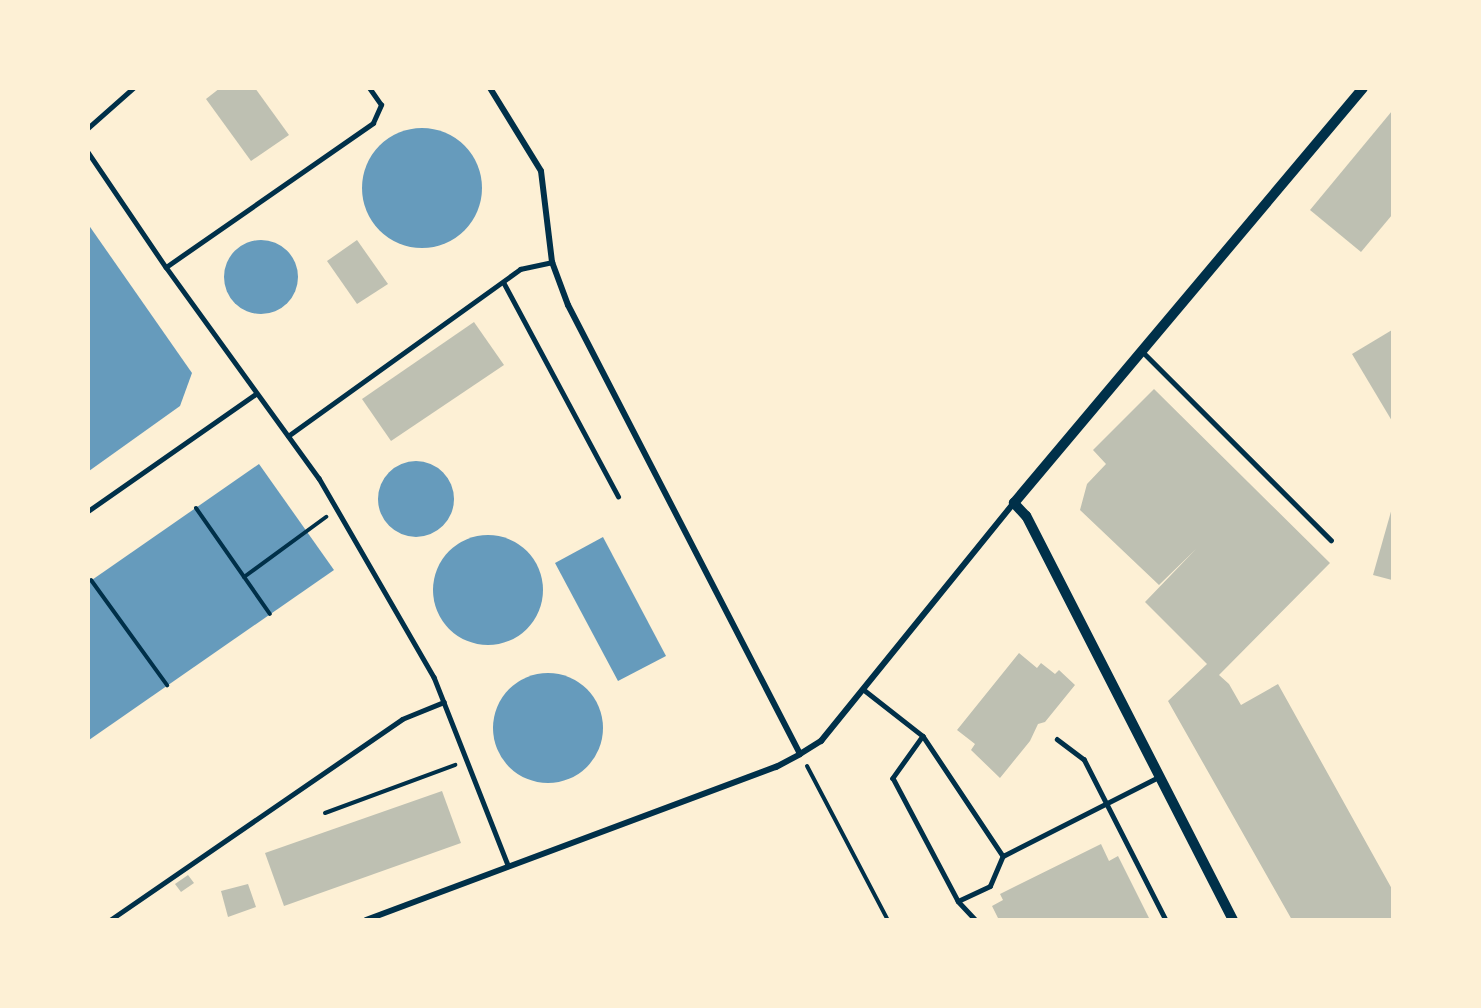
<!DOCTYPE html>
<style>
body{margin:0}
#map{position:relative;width:1481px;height:1008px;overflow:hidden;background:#fdf0d5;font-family:"Space Grotesk",sans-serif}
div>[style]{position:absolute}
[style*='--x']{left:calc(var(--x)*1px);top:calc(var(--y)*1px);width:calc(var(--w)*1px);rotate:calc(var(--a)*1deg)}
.water>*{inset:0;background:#669bbc}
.round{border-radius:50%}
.building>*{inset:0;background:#bec0b2}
.path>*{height:4px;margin:-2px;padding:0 2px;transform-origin:2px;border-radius:2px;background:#003049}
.service>*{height:4.5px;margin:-2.25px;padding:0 2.25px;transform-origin:2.25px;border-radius:2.25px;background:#003049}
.minor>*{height:6px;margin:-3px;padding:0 3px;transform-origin:3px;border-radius:3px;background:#003049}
.tertiary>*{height:10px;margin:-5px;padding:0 5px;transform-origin:5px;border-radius:5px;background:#003049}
span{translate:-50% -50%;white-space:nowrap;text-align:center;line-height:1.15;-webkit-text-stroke:4.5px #fdf0d5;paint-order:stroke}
.frame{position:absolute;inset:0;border:90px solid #fdf0d5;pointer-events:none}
</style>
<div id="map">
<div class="water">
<div class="round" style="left:362px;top:128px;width:120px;height:120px"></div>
<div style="clip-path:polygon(88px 224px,192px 373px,180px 406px,89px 471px)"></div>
<div class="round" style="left:224px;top:240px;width:74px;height:74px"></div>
<div class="round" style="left:378px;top:461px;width:76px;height:76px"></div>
<div style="clip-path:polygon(259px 464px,334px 570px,89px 740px,89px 582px)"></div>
<div class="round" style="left:433px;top:535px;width:110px;height:110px"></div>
<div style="clip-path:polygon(603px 537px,666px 656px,618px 681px,555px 563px)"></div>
<div class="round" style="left:493px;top:673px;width:110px;height:110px"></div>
</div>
<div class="building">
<div style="clip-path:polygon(220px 88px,255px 88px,289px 135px,251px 161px,206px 99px)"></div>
<div style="clip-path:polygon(1392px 111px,1392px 215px,1361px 252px,1310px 210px)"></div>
<div style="clip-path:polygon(357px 240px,388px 284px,357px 304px,327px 261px)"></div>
<div style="clip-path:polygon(474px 322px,504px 365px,391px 441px,362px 399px)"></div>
<div style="clip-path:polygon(1392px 330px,1392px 421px,1352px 354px)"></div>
<div style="clip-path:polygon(1154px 389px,1330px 563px,1219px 675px,1229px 684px,1241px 705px,1278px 684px,1392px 889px,1392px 920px,1292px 920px,1168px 701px,1207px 664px,1145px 602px,1196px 549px,1159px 585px,1080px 510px,1087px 484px,1106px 464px,1093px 450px)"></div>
<div style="clip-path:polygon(1392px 508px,1392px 580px,1373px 575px)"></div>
<div style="clip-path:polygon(1019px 653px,1037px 668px,1041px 663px,1055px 674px,1059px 670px,1075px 685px,1045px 722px,1038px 724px,1030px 741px,1000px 778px,971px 750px,975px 744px,957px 730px)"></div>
<div style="clip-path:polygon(442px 791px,461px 843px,284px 906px,265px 853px)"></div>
<div style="clip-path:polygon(1101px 844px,1109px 861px,1118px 856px,1150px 920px,999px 920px,992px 906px,1003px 900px,1000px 894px)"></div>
<div style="clip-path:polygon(188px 875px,194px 883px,181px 892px,175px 884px)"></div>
<div style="clip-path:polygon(248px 884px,256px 907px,228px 917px,221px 891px)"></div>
</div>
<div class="path">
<div style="--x:196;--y:508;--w:129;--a:55.1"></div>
<div style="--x:244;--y:577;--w:102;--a:-36.2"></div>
<div style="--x:91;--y:580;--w:130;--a:54.1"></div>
<div style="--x:807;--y:766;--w:174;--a:62.3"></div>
<div style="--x:325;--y:813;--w:139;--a:-20.3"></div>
</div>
<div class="service">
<div style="--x:88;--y:128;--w:60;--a:-41.6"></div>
<div style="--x:88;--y:152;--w:139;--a:55.9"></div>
<div style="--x:166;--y:267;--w:261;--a:54.1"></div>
<div style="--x:319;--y:478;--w:230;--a:60"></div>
<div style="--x:434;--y:677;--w:202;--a:68.5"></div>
<div style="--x:166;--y:267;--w:252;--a:-34.8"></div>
<div style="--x:373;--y:123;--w:20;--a:-66"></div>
<div style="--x:381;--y:105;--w:21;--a:-125"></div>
<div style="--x:504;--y:283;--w:242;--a:61.8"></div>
<div style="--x:1143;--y:352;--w:266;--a:45"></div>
<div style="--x:288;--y:436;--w:286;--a:-35.7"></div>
<div style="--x:520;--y:269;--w:33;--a:-12"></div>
<div style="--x:88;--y:511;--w:205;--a:-34.9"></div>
<div style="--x:863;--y:689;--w:76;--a:38.1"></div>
<div style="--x:923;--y:736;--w:144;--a:56.3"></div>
<div style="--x:1003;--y:856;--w:175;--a:-26.9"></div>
<div style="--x:923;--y:736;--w:52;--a:125.5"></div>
<div style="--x:893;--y:778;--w:139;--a:62.1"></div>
<div style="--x:958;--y:901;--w:26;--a:47"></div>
<div style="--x:1057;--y:739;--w:34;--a:37"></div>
<div style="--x:1084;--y:759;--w:181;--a:63"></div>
<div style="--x:958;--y:901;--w:35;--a:-25"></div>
<div style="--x:990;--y:886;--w:33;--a:-67"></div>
<div style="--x:110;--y:920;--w:354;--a:-34.5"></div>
<div style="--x:402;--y:719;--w:45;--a:-22"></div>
</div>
<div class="minor">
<div style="--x:490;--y:88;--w:97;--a:58.4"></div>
<div style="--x:541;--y:171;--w:92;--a:83.1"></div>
<div style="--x:552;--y:262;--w:46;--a:69.6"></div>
<div style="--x:568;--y:305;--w:505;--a:62.67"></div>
<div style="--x:366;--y:920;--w:438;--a:-20.5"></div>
<div style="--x:776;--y:767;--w:27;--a:-28"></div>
<div style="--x:800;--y:754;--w:25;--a:-32"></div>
<div style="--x:821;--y:741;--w:306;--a:-51"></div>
</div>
<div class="tertiary">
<div style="--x:1233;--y:920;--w:454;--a:-117.1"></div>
<div style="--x:1026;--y:516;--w:18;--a:-133"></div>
<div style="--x:1014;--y:503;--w:542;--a:-49.94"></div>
</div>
<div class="frame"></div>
</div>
